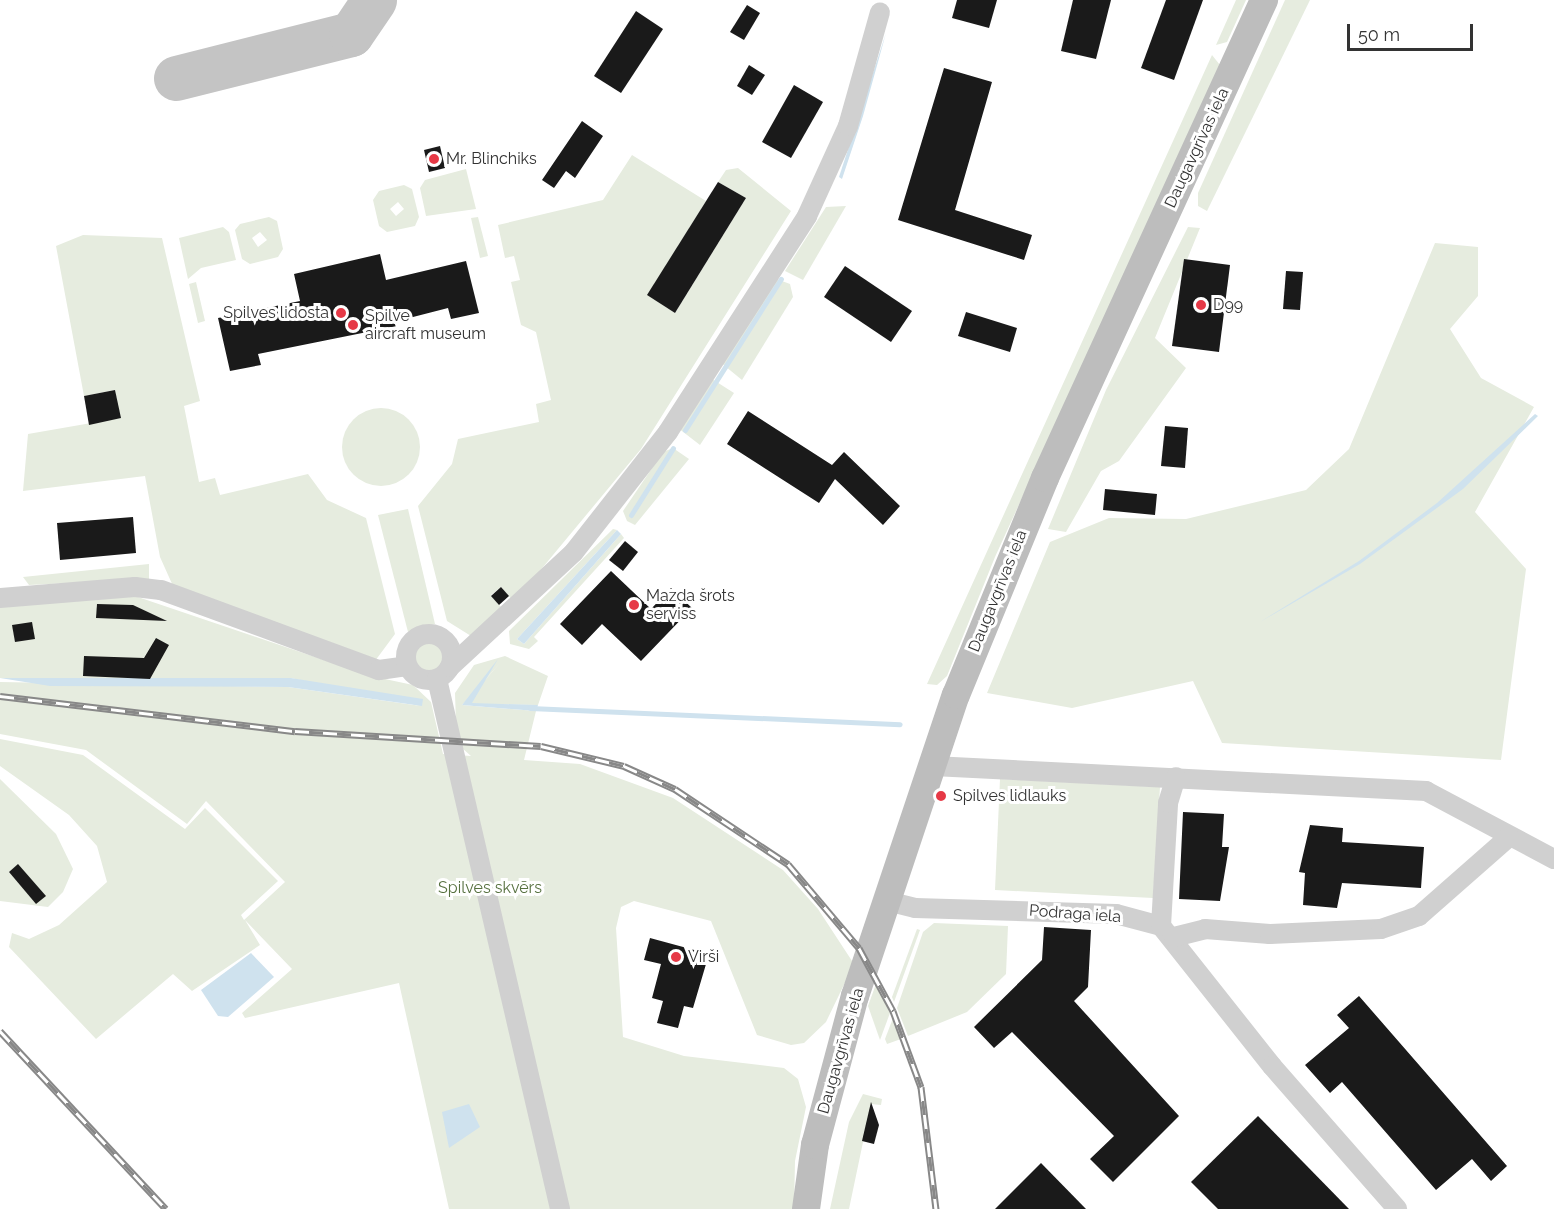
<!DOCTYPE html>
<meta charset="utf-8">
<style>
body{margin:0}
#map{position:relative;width:1554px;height:1209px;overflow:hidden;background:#fff;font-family:Raleway,sans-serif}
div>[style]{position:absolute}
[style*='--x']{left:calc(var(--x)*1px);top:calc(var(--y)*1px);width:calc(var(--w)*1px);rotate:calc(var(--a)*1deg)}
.green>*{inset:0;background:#e6ecdf}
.round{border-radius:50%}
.water>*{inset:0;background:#cfe2ee}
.stream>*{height:5px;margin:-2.5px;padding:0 2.5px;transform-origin:2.5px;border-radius:2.5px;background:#cfe2ee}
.taxiway>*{height:45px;margin:-22.5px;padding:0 22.5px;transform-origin:22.5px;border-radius:22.5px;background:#c4c4c4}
.building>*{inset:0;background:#1a1a1a}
.minor>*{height:20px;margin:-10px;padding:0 10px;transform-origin:10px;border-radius:10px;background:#d0d0d0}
.minor>.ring{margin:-10px;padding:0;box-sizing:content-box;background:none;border:20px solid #d0d0d0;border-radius:50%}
.secondary>*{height:28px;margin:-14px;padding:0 14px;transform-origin:14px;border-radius:14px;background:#bdbdbd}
.rail>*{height:7px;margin-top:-3.5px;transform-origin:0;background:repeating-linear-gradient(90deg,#fff 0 14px,#888 0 28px);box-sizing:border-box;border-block:2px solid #888}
.dots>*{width:16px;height:16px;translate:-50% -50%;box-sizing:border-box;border:3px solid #fff;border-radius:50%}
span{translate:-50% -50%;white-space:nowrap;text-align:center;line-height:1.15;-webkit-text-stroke:6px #fff;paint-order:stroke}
.street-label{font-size:16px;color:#333}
.poi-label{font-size:16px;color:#333}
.left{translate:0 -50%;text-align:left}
.right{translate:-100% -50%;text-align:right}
.park-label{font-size:16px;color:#56703f}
.scale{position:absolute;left:1347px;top:24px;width:126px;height:27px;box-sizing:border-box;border:3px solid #333;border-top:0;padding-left:8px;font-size:18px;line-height:21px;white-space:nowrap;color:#333;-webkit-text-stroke:4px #fff;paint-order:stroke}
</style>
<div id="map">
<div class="green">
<div style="clip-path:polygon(1236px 0,1246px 0,1227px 42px,1216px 45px)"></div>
<div style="clip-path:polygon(1285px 0,1310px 0,1207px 211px,1198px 206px,1198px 193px)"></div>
<div style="clip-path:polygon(1212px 55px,1220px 65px,995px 557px,947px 676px,937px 685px,927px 684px)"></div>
<div style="clip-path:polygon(632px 155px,706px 201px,648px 295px,675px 313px,746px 198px,718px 182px,726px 170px,738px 168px,791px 211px,641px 449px,514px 602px,501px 587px,491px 595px,501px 607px,471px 636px,447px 621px,418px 506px,452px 464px,458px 439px,539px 422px,536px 404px,551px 400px,536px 332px,521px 325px,511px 282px,520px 280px,514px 256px,505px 258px,498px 225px,603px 200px)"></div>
<div style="clip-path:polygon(466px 169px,476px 209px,426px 216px,420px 188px,425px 180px)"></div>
<div style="clip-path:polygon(evenodd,404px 185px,412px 189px,419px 217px,415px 226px,387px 232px,379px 226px,373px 200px,379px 191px,404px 185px,398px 202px,404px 209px,396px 216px,390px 209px,398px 202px)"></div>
<div style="clip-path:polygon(846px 206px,803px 280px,785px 271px,826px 207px)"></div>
<div style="clip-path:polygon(evenodd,269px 217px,277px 221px,283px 249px,278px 257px,250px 264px,242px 259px,235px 230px,240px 224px,269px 217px,260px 232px,267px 240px,258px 247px,252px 238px,260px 232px)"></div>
<div style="clip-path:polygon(478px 217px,488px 256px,480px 258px,471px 218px)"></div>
<div style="clip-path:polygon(223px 227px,229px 232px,236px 260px,201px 268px,188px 279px,179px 238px)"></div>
<div style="clip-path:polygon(1188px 227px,1200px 228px,1155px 338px,1186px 368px,1119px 461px,1101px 471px,1066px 532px,1048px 529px,1106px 390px)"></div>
<div style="clip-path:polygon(83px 235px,162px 238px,200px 401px,184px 406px,199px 482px,215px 478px,220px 495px,308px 474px,327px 500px,366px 518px,395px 634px,375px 661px,173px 586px,160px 557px,145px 476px,23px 491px,28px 434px,120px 418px,115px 390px,84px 396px,56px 246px)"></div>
<div style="clip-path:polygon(1435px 243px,1478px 247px,1478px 296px,1450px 329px,1481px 378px,1534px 407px,1475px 512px,1526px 569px,1501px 760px,1222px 743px,1193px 681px,1072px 708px,987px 693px,1050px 542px,1109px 518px,1186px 519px,1306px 490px,1349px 449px)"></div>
<div style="clip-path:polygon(774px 278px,790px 284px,793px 297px,742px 380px,720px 362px)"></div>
<div style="clip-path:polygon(196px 282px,205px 321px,198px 323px,189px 284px)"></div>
<div style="clip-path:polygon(712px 379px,734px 393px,700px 445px,678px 428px)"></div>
<div class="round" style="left:342px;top:408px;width:78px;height:78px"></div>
<div style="clip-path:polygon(673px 448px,689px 459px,635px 525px,627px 521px,623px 511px,663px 452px)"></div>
<div style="clip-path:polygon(408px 509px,435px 624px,408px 632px,378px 515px)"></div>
<div style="clip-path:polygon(613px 529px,617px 530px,517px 639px,524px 644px,621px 534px,624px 538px,534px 637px,538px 641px,529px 649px,510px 644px,509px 631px)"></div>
<div style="clip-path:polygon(149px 564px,149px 579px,29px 585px,23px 577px)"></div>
<div style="clip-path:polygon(132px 595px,371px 676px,413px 685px,431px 702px,443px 754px,471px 756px,462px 748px,456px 724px,455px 693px,474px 665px,505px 656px,548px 676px,538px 705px,472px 704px,470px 697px,501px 662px,462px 705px,536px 711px,524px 760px,580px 764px,673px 798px,783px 870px,818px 909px,854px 964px,826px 1022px,804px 1043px,791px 1045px,757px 1035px,711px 921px,634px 901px,621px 907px,616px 928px,623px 1037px,684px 1056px,784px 1068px,798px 1079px,806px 1107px,795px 1161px,794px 1209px,449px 1209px,399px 983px,245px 1018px,242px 1013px,292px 969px,245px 920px,260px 945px,192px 991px,173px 974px,96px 1039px,9px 947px,12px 933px,29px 939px,59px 925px,107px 882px,97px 846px,69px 815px,0 766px,0 739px,83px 755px,185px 829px,205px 808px,278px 881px,241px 915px,244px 920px,285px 882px,206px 801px,187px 824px,86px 750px,0 734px,0 682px,288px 687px,421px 706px,291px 678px,0 678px,0 607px)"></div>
<div class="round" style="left:414px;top:641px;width:30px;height:30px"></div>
<div style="clip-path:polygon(0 779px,56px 834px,73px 869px,63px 892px,48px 907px,0 901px)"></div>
<div style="clip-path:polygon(1000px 779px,1160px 787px,1153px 898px,995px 890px)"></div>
<div style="clip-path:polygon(934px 923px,1008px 926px,1006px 974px,967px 1012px,908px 1036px,897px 1008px,923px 932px)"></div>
<div style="clip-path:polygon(917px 929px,920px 930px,894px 1002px,892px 997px)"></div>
<div style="clip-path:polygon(876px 984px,890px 1013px,880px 1040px,868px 1006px)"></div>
<div style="clip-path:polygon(893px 1018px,901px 1039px,887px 1044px,885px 1039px)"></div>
<div style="clip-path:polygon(863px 1094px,882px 1099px,881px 1105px,871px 1104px,849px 1209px,830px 1209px,849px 1122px)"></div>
</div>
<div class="water">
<div style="clip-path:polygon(886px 33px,863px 116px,842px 179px,839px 177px)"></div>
<div style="clip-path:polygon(1535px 414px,1538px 416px,1463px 489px,1360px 564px,1260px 622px,1359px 561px,1437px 503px)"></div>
<div style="clip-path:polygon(617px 530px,621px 534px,524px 644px,517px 639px)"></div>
<div style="clip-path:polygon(498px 659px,472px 703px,538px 705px,536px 711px,462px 705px)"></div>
<div style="clip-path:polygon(0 678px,291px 678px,423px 699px,422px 706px,288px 687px,50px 686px)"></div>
<div style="clip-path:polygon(251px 953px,274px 977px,228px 1017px,218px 1016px,201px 990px)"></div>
<div style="clip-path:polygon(469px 1104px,480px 1127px,449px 1148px,442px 1112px)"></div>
</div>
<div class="stream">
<div style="--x:685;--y:430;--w:179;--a:-57.6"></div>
<div style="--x:631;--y:515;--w:79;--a:-57.9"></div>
<div style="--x:530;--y:708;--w:370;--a:2.5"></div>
</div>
<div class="taxiway">
<div style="--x:176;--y:78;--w:180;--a:-14.1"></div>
<div style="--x:351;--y:34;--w:41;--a:-55.9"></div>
</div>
<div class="building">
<div style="clip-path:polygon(957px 0,997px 0,989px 28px,952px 18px)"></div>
<div style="clip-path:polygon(1073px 0,1111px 0,1096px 59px,1061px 51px)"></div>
<div style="clip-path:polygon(1166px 0,1203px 0,1174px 80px,1141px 68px)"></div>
<div style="clip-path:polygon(747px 5px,760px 13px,744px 40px,730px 32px)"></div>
<div style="clip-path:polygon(636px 11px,663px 29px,621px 93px,594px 76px)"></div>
<div style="clip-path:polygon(749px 65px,765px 75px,752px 95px,737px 86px)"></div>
<div style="clip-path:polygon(944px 68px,992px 82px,955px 210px,1032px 235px,1024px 260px,898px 220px)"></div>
<div style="clip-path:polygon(794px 85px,823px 102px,791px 158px,762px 142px)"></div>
<div style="clip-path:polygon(582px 121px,603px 136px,575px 178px,566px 171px,554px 188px,542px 180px)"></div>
<div style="clip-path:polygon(440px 146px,445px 168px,429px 172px,424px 150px)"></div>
<div style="clip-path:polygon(718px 182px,746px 198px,675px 313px,647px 295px)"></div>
<div style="clip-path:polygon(380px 254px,386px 280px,466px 261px,479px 313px,451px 319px,448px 308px,413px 317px,395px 321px,397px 326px,258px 354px,261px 365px,230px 371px,218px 318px,300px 301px,294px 274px)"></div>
<div style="clip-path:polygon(1184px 259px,1230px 265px,1219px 352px,1172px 346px)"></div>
<div style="clip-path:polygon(845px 266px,912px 311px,891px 342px,824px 297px)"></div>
<div style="clip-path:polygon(1286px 271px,1303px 272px,1300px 310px,1283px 309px)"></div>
<div style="clip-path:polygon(966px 312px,1017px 328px,1010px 352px,958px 336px)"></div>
<div style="clip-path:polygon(115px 390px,121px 418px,89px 425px,84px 396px)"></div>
<div style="clip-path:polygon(748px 411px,832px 465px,844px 452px,900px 506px,883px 525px,835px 479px,819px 503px,727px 444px)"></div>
<div style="clip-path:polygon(1165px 426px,1188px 428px,1185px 468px,1161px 466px)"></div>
<div style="clip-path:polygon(1105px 489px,1157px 494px,1155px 515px,1103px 510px)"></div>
<div style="clip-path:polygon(133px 517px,136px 553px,60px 560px,57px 523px)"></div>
<div style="clip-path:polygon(625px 541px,638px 552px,623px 571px,609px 560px)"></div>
<div style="clip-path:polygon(611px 571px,651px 609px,671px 588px,692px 608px,641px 661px,602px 624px,582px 645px,560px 624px)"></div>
<div style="clip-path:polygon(501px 587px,509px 596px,499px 605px,491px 596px)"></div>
<div style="clip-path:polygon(97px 604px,133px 605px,167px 621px,96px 618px)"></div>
<div style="clip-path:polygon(32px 622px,35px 639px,15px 642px,12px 625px)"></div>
<div style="clip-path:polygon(156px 638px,169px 645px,150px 679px,83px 676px,84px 656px,144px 658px)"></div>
<div style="clip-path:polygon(1183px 812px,1224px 814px,1222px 847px,1229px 847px,1220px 901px,1179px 899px)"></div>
<div style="clip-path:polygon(1310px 825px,1343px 828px,1342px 842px,1424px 847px,1421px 888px,1342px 883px,1337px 908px,1303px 905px,1305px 873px,1299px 872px)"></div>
<div style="clip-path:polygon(18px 864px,46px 896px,36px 904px,9px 872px)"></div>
<div style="clip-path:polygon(1044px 927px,1091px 930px,1088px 987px,1074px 1001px,1179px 1116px,1113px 1182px,1090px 1159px,1114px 1136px,1012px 1032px,994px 1048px,974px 1027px,1042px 960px)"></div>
<div style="clip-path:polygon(650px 938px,709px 954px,693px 1008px,684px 1006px,678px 1028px,657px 1023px,663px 1001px,652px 998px,661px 964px,644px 960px)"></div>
<div style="clip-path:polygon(1359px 996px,1507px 1166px,1491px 1181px,1472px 1159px,1436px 1190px,1342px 1082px,1330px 1093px,1305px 1065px,1349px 1028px,1337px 1015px)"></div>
<div style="clip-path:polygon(871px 1102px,879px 1125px,874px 1144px,862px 1141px)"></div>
<div style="clip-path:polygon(1258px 1116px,1349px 1209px,1218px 1209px,1191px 1182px)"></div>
<div style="clip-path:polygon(1041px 1163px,1086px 1209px,995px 1209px)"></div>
</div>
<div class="minor">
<div style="--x:0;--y:598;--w:135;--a:-4.7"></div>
<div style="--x:135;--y:587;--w:26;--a:7"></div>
<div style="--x:161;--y:590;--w:232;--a:20.2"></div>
<div style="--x:379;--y:670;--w:28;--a:-8"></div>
<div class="ring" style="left:406px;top:634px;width:26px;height:26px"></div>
<div style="--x:450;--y:667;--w:169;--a:-42.8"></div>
<div style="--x:574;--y:552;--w:152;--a:-51.9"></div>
<div style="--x:668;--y:432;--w:257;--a:-57.2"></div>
<div style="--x:807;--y:216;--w:99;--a:-65.5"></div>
<div style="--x:848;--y:126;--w:118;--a:-74.3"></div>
<div style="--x:437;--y:679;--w:544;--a:76.93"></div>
<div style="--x:933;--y:766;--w:494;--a:2.9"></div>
<div style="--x:1426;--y:791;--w:145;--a:28"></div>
<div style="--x:891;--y:902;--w:25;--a:14"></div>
<div style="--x:915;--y:908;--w:201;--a:1.7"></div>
<div style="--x:1116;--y:914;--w:47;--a:14.9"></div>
<div style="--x:1161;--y:926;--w:179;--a:51.6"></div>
<div style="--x:1272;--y:1066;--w:190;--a:48.8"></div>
<div style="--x:1161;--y:926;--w:123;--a:-86.7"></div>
<div style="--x:1168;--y:803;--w:27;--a:-73"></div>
<div style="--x:1174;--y:937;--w:32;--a:-14"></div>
<div style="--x:1205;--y:929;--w:65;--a:4.4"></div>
<div style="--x:1270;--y:934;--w:111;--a:-2.6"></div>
<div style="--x:1381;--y:929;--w:40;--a:-18.9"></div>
<div style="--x:1419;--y:916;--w:120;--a:-41.3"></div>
</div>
<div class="secondary">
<div style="--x:806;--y:1209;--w:65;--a:-82"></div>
<div style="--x:815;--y:1145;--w:154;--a:-75"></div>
<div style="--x:855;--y:996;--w:317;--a:-71.5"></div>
<div style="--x:956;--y:695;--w:235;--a:-67.7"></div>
<div style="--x:1045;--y:478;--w:526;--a:-65.38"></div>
</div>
<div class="rail">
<div style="--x:0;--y:696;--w:297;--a:6.8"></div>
<div style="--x:295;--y:731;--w:246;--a:3.5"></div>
<div style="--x:541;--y:746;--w:85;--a:13.5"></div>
<div style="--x:624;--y:766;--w:56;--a:24.3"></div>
<div style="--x:675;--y:789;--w:136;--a:33.6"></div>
<div style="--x:788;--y:864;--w:110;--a:49.8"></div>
<div style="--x:859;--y:948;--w:72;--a:61.6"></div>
<div style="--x:893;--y:1011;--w:81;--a:69.8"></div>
<div style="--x:921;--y:1087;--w:123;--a:83"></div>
<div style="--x:0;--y:1031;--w:243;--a:47"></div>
</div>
<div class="dots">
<div style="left:434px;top:159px;background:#e63946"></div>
<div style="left:1201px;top:305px;background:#e63946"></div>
<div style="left:341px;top:313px;background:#e63946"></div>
<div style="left:353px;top:325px;background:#e63946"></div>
<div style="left:634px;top:605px;background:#e63946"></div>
<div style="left:941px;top:796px;background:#e63946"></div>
<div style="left:676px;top:957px;background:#e63946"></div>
</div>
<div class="street-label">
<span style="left:1197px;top:148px;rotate:-65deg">Daugavgrīvas iela</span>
<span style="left:998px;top:591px;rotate:-68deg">Daugavgrīvas iela</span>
<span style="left:1075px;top:914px;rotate:4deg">Podraga iela</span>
<span style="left:841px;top:1051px;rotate:-74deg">Daugavgrīvas iela</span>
</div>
<div class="poi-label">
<span class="left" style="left:446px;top:159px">Mr. Blinchiks</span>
<span class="left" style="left:1213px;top:305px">D99</span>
<span class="right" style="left:329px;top:313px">Spilves lidosta</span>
<span class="left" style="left:365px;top:325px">Spilve<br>aircraft museum</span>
<span class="left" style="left:646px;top:605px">Mazda šrots<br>serviss</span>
<span class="left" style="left:953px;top:796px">Spilves lidlauks</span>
<span class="left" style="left:688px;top:957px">Virši</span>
</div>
<div class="park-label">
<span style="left:490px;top:888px">Spilves skvērs</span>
</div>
<div class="scale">50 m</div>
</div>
